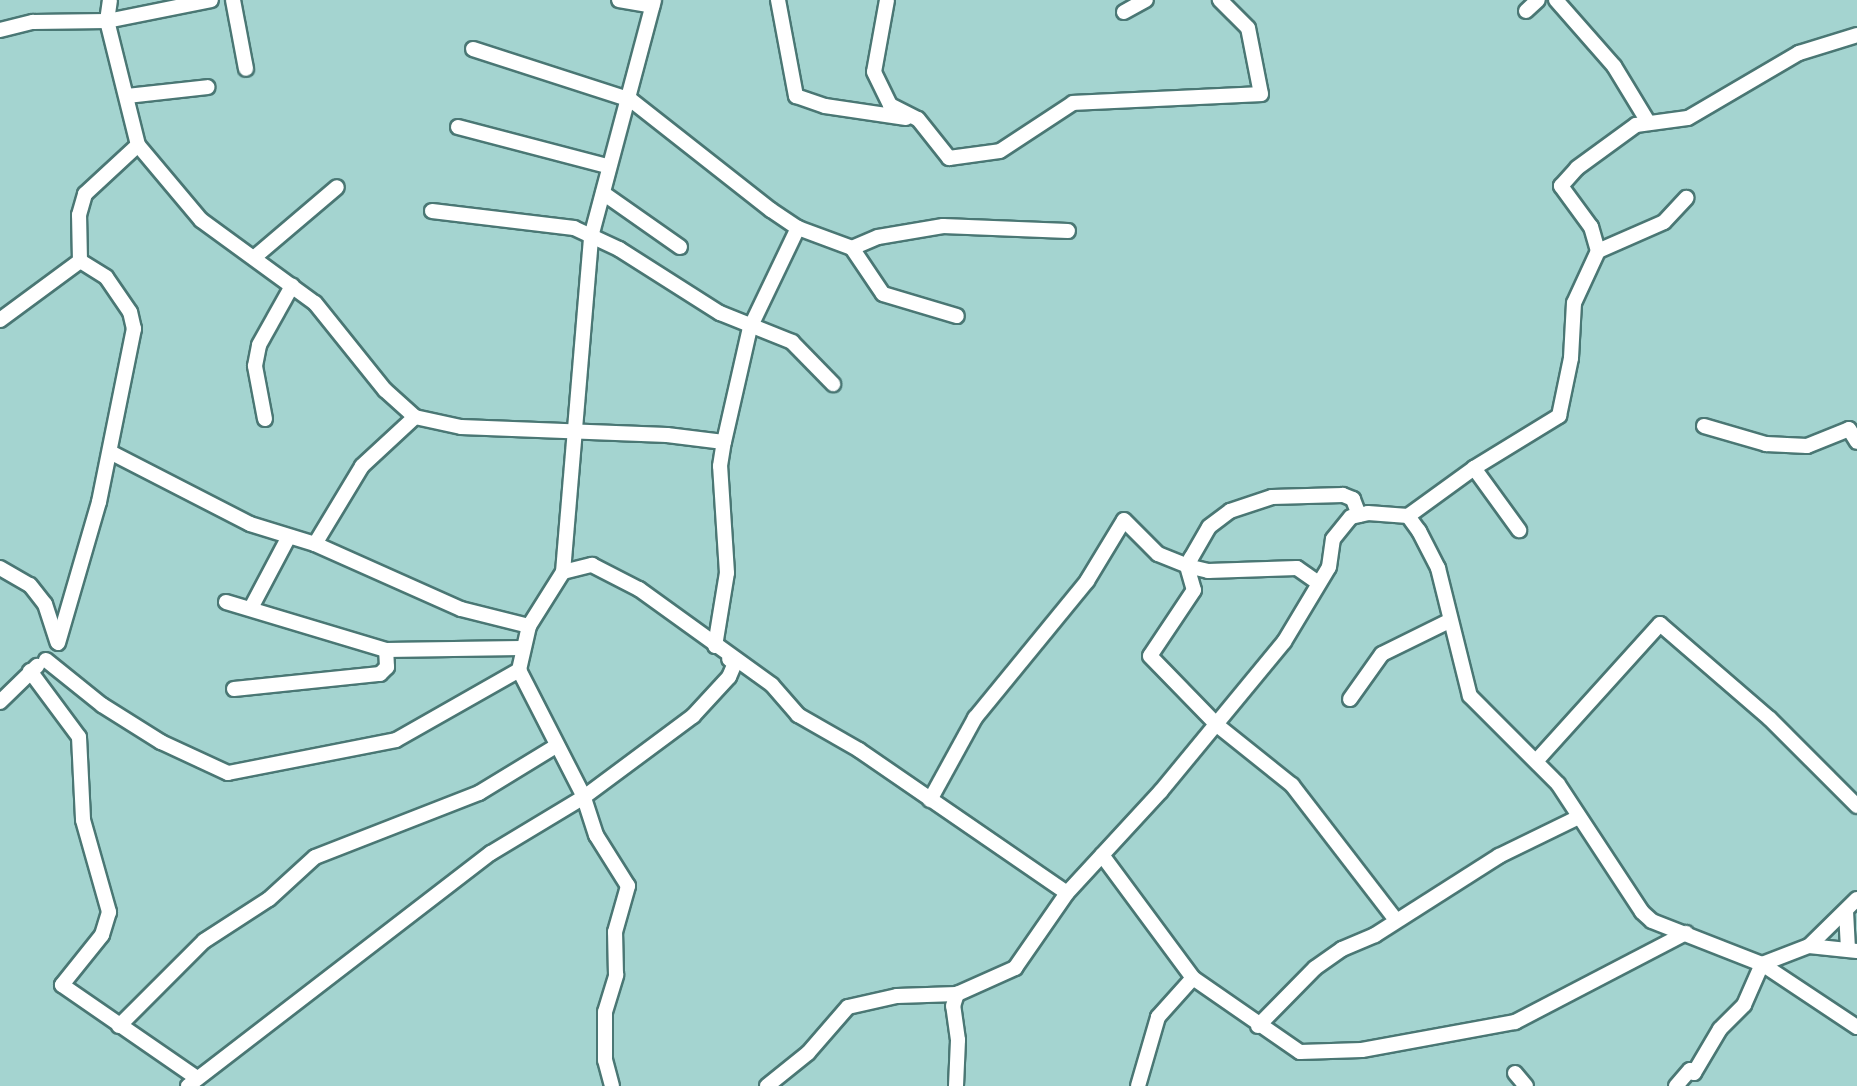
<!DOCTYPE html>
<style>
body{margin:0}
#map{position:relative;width:1857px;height:1086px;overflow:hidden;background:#a4d4d0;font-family:Jost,sans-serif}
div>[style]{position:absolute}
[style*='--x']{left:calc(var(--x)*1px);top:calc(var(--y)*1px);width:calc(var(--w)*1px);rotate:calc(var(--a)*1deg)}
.roads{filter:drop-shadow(2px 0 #4a7774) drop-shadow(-2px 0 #4a7774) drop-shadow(0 2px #4a7774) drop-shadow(0 -2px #4a7774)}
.minor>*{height:14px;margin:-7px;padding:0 7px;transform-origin:7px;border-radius:7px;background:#fff}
span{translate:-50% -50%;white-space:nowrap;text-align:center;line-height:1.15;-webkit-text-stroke:8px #d8efed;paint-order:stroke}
</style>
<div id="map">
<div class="roads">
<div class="minor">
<div style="--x:233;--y:0;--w:70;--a:79.3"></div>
<div style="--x:619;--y:0;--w:34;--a:10"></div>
<div style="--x:778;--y:0;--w:98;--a:79.4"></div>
<div style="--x:796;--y:96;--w:31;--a:19"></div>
<div style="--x:825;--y:106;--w:82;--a:8.4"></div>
<div style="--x:887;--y:0;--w:73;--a:100.2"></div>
<div style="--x:874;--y:72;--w:37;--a:64"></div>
<div style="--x:890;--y:105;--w:31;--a:27"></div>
<div style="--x:918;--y:119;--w:50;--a:51.5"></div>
<div style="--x:949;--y:158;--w:51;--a:-7.8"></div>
<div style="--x:1000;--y:151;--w:87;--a:-33.3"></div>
<div style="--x:1073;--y:103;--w:188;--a:-2.7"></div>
<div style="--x:1261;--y:94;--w:67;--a:-101.1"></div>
<div style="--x:1248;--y:28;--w:40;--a:-135"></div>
<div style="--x:1556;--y:0;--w:88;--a:48.7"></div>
<div style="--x:1614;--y:66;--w:66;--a:58.7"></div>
<div style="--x:1526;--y:11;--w:16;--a:-43"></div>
<div style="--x:1124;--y:12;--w:25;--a:-29"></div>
<div style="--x:0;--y:30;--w:34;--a:-14"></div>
<div style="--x:33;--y:22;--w:74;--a:-0.8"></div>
<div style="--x:107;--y:21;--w:106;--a:-11.4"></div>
<div style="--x:473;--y:49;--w:166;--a:17.9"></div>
<div style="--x:631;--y:100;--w:178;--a:38.2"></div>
<div style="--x:771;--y:210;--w:32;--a:34"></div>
<div style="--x:798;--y:228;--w:58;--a:20.3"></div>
<div style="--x:852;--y:248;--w:55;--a:56"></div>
<div style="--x:883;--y:294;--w:77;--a:16.6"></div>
<div style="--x:127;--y:96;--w:81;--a:-6.3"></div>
<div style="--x:458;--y:127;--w:154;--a:14.7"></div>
<div style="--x:138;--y:145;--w:98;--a:50"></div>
<div style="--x:201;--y:220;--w:141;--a:36.1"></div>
<div style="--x:315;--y:303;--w:112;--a:51.2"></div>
<div style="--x:385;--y:390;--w:40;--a:42"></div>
<div style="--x:415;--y:417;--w:47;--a:12.3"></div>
<div style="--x:461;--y:427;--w:206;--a:2.2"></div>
<div style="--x:667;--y:435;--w:57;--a:7"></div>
<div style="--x:603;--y:193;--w:94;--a:35"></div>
<div style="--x:432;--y:211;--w:143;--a:6.8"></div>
<div style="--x:574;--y:228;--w:50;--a:25"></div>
<div style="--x:619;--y:249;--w:120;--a:32.4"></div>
<div style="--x:720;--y:313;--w:78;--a:21.9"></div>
<div style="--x:792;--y:342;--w:59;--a:45.7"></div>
<div style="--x:852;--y:248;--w:28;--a:-23"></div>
<div style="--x:878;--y:237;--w:66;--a:-9.6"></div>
<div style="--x:943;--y:226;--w:125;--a:2.3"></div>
<div style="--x:1598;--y:251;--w:72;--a:-23.7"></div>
<div style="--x:1664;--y:222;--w:33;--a:-47"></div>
<div style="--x:256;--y:256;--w:106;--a:-40.4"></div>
<div style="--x:0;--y:320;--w:99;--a:-36.4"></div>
<div style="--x:80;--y:261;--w:46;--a:-91.2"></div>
<div style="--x:79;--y:215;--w:22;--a:-74"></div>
<div style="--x:85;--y:194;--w:72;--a:-42.8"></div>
<div style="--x:138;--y:145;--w:128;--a:-104"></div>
<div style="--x:107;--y:21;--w:21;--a:-82"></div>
<div style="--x:265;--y:419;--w:54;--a:-100.7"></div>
<div style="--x:255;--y:366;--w:21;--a:-79"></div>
<div style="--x:259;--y:345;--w:68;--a:-60.8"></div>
<div style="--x:1704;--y:426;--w:65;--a:16.2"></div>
<div style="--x:1766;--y:444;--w:41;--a:2.8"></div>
<div style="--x:1807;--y:446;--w:45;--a:-22"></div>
<div style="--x:1849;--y:429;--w:15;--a:58"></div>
<div style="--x:110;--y:452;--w:157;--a:27.2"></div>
<div style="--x:250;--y:524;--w:68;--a:17.1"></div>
<div style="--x:315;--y:544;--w:160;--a:24"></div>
<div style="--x:461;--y:609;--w:70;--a:14"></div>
<div style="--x:1474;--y:468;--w:77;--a:54"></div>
<div style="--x:1359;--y:515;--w:17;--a:-111"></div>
<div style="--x:1353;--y:499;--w:11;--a:-158"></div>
<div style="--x:1343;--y:495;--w:71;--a:178.4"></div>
<div style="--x:1272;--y:497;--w:44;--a:161.6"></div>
<div style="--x:1230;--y:511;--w:26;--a:143"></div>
<div style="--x:1209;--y:527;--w:36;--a:120"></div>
<div style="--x:1191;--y:558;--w:9;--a:117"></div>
<div style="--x:1187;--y:566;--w:25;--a:74"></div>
<div style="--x:1194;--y:590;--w:79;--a:123.7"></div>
<div style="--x:1150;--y:656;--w:96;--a:45.8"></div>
<div style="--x:1217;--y:725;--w:96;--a:38.7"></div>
<div style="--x:1292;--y:785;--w:170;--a:52.4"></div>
<div style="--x:1408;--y:516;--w:82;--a:-36"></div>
<div style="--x:1474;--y:468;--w:100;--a:-31.5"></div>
<div style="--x:1559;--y:416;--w:59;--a:-78.3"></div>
<div style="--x:1571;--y:358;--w:55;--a:-86.9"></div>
<div style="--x:1574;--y:303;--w:57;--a:-65.2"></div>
<div style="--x:1598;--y:251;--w:25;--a:-106"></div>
<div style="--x:1591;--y:227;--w:51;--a:-126.2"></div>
<div style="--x:1561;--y:186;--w:24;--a:-48"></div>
<div style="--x:1577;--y:168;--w:73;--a:-36.1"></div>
<div style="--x:1636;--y:125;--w:52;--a:-7.7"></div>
<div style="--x:1688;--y:118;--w:129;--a:-30.4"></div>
<div style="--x:1799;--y:53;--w:61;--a:-17.2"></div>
<div style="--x:315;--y:544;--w:91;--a:-58.9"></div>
<div style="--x:362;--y:466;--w:72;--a:-42.8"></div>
<div style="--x:0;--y:568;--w:34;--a:30"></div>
<div style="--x:30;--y:585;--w:24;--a:52"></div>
<div style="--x:45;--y:604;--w:40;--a:72"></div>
<div style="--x:563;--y:572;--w:336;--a:-85.2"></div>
<div style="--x:591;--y:237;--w:245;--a:-75.1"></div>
<div style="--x:226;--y:602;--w:167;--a:16.7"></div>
<div style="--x:386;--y:650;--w:135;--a:-0.8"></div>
<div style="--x:251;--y:608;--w:79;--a:-62.1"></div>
<div style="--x:58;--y:643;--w:147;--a:-73.8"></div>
<div style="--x:99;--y:502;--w:177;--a:-78.6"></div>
<div style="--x:134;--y:329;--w:17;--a:-103"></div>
<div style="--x:130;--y:312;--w:42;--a:-124.4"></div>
<div style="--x:106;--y:277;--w:31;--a:-148"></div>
<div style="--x:715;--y:646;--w:74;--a:-80.7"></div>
<div style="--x:727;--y:573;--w:107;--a:-93.7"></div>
<div style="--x:720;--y:466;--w:24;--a:-81"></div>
<div style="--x:724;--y:442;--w:117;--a:-77.2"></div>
<div style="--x:750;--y:328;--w:111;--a:-64.4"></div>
<div style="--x:46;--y:660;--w:72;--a:38.8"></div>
<div style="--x:102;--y:705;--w:70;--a:32.1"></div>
<div style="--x:161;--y:742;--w:74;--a:24.8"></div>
<div style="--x:228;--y:773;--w:171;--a:-11.1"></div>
<div style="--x:396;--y:740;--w:142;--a:-29.6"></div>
<div style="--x:30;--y:671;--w:82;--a:53.4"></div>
<div style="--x:79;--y:737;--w:83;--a:87.2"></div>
<div style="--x:83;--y:820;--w:96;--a:74.2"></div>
<div style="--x:109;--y:912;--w:24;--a:107"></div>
<div style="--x:102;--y:935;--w:64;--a:128.7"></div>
<div style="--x:62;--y:985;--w:164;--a:34.6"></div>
<div style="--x:234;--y:689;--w:147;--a:-5.9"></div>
<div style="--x:380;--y:674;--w:10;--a:-45"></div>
<div style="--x:387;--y:667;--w:17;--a:-93"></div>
<div style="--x:1350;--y:699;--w:55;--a:-54.6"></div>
<div style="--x:1382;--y:654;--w:75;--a:-26.2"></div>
<div style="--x:0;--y:702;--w:52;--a:-44.2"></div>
<div style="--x:1538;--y:759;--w:182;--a:-47.9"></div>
<div style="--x:1660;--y:624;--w:145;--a:40.8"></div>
<div style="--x:1770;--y:719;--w:123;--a:45"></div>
<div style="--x:930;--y:800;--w:94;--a:-61.2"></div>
<div style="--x:975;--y:718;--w:177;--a:-50.7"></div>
<div style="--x:1087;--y:581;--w:71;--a:-58.8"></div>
<div style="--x:1124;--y:520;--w:48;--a:45"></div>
<div style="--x:1158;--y:554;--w:31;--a:22"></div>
<div style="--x:1187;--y:566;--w:22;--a:13"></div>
<div style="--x:1208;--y:571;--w:89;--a:-1.9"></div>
<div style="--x:1297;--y:568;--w:24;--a:35"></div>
<div style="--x:1102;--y:855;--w:153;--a:53.5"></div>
<div style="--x:1193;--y:978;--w:130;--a:34.7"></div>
<div style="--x:1300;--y:1052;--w:62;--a:-1.8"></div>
<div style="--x:1362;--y:1050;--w:156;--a:-10.4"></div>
<div style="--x:1515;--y:1022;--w:193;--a:-27.5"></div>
<div style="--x:1846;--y:911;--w:36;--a:87"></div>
<div style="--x:1809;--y:946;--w:48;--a:5.9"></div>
<div style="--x:119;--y:1026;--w:120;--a:-45"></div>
<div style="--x:204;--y:941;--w:77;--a:-32.9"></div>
<div style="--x:269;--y:899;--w:62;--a:-42.4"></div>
<div style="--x:315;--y:857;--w:176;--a:-21.3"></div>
<div style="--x:479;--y:793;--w:90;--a:-31.4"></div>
<div style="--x:1258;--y:1026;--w:81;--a:-45.5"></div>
<div style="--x:1315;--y:968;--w:33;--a:-35"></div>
<div style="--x:1342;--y:949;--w:36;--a:-23"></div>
<div style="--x:1375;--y:935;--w:147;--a:-32.5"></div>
<div style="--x:1499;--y:856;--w:87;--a:-26"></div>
<div style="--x:1515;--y:1073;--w:17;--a:50"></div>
<div style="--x:188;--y:1086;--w:382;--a:-37.6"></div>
<div style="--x:491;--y:853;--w:109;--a:-31.1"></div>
<div style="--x:584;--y:797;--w:136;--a:-36.6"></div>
<div style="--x:693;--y:716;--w:53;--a:-47.3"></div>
<div style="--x:729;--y:677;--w:15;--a:-67"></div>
<div style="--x:735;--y:663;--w:7;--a:-146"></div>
<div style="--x:612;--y:1086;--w:27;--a:-105"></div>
<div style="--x:605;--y:1060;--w:48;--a:-90"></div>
<div style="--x:605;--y:1012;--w:39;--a:-73"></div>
<div style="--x:616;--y:975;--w:43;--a:-91.3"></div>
<div style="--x:615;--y:932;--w:48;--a:-74.2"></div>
<div style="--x:628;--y:886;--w:60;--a:-122.1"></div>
<div style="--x:596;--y:835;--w:40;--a:-108"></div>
<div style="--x:584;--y:797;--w:143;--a:-117.1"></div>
<div style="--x:519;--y:670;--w:45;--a:-77.2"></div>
<div style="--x:529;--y:626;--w:64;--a:-57.8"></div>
<div style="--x:563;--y:572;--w:30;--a:-14"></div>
<div style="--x:592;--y:565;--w:53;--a:27.1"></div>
<div style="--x:639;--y:589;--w:164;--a:35.8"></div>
<div style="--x:772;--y:685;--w:40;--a:49"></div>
<div style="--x:798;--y:715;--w:70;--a:29.8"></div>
<div style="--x:859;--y:750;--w:252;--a:34.5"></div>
<div style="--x:1067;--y:893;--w:139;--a:-47.3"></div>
<div style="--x:1161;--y:791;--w:193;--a:-50.5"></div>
<div style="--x:1284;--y:642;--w:87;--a:-59"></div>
<div style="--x:1329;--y:567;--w:28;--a:-82"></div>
<div style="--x:1333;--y:539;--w:28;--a:-51"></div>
<div style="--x:1351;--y:517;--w:17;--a:-13"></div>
<div style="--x:1368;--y:513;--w:40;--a:4.3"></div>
<div style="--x:1408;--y:516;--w:19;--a:54"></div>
<div style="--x:1419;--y:531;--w:42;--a:62.8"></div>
<div style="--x:1438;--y:568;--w:132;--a:76"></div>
<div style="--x:1470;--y:696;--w:124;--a:45"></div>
<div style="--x:1558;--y:784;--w:153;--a:56.7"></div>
<div style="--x:1642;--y:912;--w:13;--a:42"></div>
<div style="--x:1652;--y:921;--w:118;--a:21.4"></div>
<div style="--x:1762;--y:964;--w:114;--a:33.6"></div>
<div style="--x:767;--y:1086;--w:53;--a:-38.8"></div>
<div style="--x:808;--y:1053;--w:61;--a:-49"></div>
<div style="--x:848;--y:1007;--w:50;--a:-12.7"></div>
<div style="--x:897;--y:996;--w:60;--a:-1.9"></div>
<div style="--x:957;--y:994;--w:64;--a:-24.1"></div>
<div style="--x:1015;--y:968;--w:91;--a:-55.3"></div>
<div style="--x:956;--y:1086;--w:46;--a:-87.5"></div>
<div style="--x:958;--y:1040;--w:34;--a:-98"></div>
<div style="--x:953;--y:1006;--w:13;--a:-72"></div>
<div style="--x:1138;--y:1086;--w:72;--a:-73.8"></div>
<div style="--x:1158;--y:1017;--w:52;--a:-48.1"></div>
<div style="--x:1676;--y:1086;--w:21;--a:-49"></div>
<div style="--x:1690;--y:1070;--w:5;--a:37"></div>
<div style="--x:1694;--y:1073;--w:51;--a:-59.4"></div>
<div style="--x:1720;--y:1029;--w:34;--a:-45"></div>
<div style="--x:1744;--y:1005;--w:45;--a:-66.3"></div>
<div style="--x:1762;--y:964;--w:50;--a:-21"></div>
<div style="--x:1809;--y:946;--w:67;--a:-44.4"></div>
</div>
</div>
</div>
